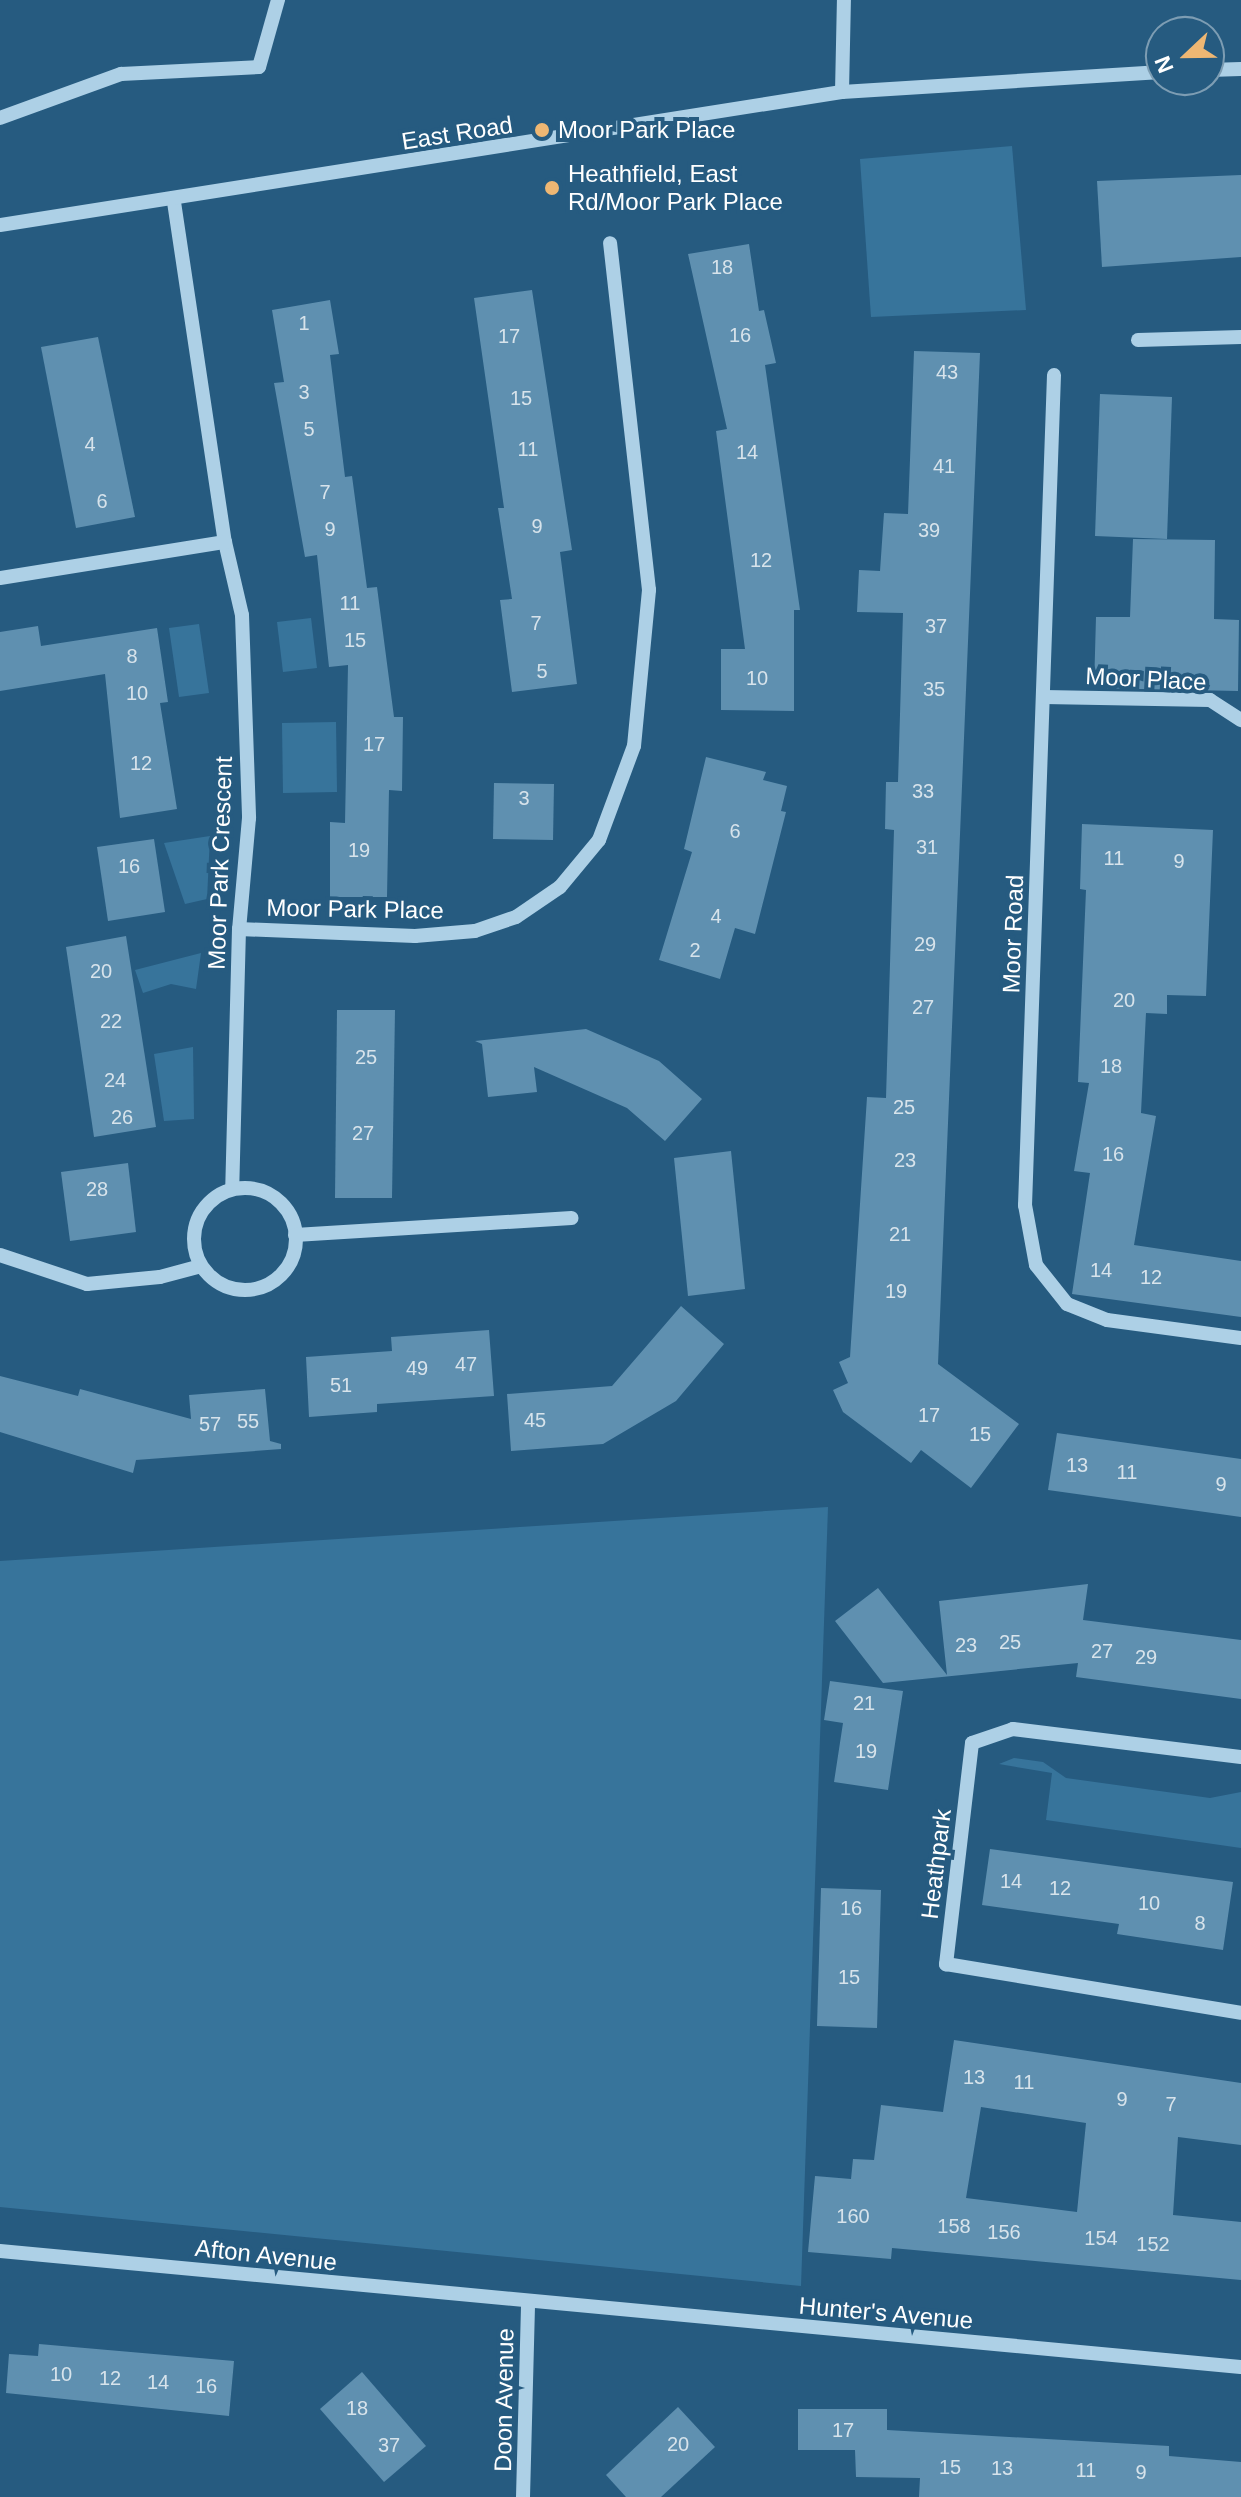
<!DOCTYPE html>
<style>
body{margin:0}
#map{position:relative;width:1241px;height:2497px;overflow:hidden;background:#265b80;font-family:Arial,sans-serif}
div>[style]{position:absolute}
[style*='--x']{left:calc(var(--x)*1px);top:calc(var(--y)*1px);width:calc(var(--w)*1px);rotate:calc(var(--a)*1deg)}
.green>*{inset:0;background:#37749b}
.building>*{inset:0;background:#5f90b0}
.minor>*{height:14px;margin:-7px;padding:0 7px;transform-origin:7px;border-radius:7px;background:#add0e6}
.minor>.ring{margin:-7px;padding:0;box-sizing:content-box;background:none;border:14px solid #add0e6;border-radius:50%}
.dots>*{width:22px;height:22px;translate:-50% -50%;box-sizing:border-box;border:4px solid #265b80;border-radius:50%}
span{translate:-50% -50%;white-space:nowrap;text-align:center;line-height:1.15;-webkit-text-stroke:8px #265b80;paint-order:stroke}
.number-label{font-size:20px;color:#d7e3eb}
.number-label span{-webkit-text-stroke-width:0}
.poi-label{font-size:24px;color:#fff}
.left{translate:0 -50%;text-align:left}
.street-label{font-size:24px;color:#fff}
.north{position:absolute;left:1145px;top:16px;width:80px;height:80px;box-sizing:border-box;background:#265b80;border:2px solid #7d9db3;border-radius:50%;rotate:248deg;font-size:22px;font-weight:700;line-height:32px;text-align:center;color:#fff}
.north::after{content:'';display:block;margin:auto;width:28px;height:36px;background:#eeb773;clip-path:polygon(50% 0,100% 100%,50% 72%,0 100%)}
</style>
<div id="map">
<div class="green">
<div style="clip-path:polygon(1012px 146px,1026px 310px,871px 317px,860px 159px)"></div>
<div style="clip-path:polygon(311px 618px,317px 668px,283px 672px,277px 622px)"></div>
<div style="clip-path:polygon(199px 624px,209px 693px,179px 697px,169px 628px)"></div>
<div style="clip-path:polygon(336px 722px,337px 792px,283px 793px,282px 723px)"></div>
<div style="clip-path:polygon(210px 836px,207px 899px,185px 904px,164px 843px)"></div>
<div style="clip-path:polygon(201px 953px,196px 989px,171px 984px,143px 993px,135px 970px)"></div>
<div style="clip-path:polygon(193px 1047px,194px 1119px,164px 1121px,154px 1054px)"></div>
<div style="clip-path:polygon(828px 1507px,801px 2286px,0 2207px,0 1561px)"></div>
<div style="clip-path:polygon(1014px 1758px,1043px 1762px,1066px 1778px,1210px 1798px,1241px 1792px,1241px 1848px,1046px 1820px,1052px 1773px,999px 1764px)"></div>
</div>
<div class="building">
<div style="clip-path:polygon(1241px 175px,1241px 257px,1102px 267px,1097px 181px)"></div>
<div style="clip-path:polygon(749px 244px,759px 311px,764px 310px,776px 363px,765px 365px,800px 610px,794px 610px,794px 711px,721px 710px,721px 649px,745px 649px,716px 431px,727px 429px,688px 254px)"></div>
<div style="clip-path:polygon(532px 290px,572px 550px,560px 552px,577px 684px,512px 692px,500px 600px,512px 599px,498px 508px,504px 508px,474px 298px)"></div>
<div style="clip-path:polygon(330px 300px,339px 354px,330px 355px,345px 477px,352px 476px,367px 588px,377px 587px,394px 717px,403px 717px,402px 791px,389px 790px,387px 897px,330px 897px,330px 822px,345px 823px,348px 665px,329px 667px,317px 555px,305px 557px,274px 383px,284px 382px,272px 310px)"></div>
<div style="clip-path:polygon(98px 337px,135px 517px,76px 528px,41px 347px)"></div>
<div style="clip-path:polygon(914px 351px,980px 353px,938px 1364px,1019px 1424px,971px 1488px,921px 1450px,911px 1463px,843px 1412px,833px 1390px,848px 1383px,839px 1362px,850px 1357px,867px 1097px,886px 1098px,894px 830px,885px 829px,886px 782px,898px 782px,903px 613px,857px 612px,859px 570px,880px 571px,884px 513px,908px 514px)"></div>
<div style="clip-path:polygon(1100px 394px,1172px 397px,1167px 539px,1095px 536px)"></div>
<div style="clip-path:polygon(1133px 539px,1215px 540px,1214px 619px,1239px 620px,1238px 691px,1094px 688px,1096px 617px,1130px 617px)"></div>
<div style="clip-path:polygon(38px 626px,41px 646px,157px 628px,168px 702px,160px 703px,177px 809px,120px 818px,105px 674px,0 691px,0 632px)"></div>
<div style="clip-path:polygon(706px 757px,766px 772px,763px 780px,787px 786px,781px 811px,786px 812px,755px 934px,735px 928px,720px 979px,659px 960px,692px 852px,684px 849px)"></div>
<div style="clip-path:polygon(494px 783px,554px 784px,553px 840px,493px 839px)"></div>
<div style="clip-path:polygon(1082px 824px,1213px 830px,1206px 996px,1167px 995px,1167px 1014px,1146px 1013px,1141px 1113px,1156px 1116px,1134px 1245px,1241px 1261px,1241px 1317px,1072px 1294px,1090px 1173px,1074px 1171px,1089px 1083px,1078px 1082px,1086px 890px,1080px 889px)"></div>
<div style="clip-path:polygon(154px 839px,165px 912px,108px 921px,97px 847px)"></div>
<div style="clip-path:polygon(126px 936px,156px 1127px,94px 1137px,66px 947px)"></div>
<div style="clip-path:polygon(337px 1010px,395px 1010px,392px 1198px,335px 1198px)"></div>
<div style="clip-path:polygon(586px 1029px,659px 1061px,702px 1099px,665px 1141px,627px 1108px,534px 1067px,537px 1092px,488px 1097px,482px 1044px,475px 1041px)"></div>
<div style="clip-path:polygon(731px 1151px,745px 1289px,688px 1296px,674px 1158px)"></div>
<div style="clip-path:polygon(128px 1163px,136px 1232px,70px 1241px,61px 1172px)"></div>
<div style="clip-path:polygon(681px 1306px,724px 1344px,676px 1401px,603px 1444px,511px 1451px,507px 1394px,612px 1386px)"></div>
<div style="clip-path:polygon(489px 1330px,494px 1396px,377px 1404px,377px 1412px,309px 1417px,306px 1357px,392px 1351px,391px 1337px)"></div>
<div style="clip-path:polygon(0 1376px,78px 1396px,80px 1389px,191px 1419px,189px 1395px,265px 1389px,270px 1441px,281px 1444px,281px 1449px,136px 1460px,133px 1473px,0 1432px)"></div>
<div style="clip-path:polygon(1057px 1433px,1241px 1459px,1241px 1517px,1048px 1490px)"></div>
<div style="clip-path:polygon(1088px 1584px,1083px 1620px,1241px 1640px,1241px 1699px,1076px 1677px,1078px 1663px,883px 1683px,835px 1621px,878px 1588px,947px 1675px,939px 1601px)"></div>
<div style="clip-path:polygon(830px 1681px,903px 1691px,888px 1790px,834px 1782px,843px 1723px,824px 1720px)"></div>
<div style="clip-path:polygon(990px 1849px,1233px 1882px,1223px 1950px,1117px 1934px,1119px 1924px,982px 1905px)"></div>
<div style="clip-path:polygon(821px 1888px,881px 1890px,877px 2028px,817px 2026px)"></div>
<div style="clip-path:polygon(evenodd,954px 2040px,1241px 2083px,1241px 2145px,1178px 2137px,1173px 2215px,1241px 2222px,1241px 2280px,892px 2248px,891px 2259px,808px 2252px,815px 2176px,851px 2179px,853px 2159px,874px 2160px,881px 2105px,943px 2112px,954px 2040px,981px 2107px,1086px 2123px,1077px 2212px,966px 2198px,981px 2107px)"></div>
<div style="clip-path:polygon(39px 2344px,234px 2361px,229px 2416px,6px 2393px,9px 2354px,38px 2356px)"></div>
<div style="clip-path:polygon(362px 2372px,426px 2446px,384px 2482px,320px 2409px)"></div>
<div style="clip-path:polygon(678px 2407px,715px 2447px,661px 2497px,626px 2497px,606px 2475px)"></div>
<div style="clip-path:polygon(798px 2409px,887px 2409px,887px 2430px,1169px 2446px,1169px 2456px,1241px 2462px,1241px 2497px,919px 2497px,920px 2478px,856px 2477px,855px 2450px,798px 2450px)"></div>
</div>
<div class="minor">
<div style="--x:1209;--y:70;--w:32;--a:-2"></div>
<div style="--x:842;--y:92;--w:92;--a:-88.8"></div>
<div style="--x:0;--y:118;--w:129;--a:-20"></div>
<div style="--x:121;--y:74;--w:138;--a:-2.9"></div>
<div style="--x:259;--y:67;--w:70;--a:-74.2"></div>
<div style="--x:174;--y:202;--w:344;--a:81.5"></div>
<div style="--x:225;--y:542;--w:75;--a:76.9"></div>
<div style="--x:242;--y:615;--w:203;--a:88"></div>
<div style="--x:249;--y:818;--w:111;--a:95.1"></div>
<div style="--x:239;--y:929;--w:259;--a:91.5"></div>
<div style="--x:0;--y:225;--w:852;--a:-8.98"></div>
<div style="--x:842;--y:92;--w:320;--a:-3.6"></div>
<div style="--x:1138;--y:340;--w:103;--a:-1.7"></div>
<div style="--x:1054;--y:375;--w:831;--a:92"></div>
<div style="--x:1025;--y:1205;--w:61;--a:79.6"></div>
<div style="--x:1036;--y:1265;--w:50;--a:51.5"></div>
<div style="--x:1067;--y:1304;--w:43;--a:21.8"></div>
<div style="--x:1107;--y:1320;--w:135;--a:7.7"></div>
<div style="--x:0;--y:578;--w:228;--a:-9.1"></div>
<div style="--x:1044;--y:697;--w:166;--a:1"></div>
<div style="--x:1210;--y:700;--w:37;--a:33"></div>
<div style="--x:239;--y:929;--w:176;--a:2.3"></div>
<div style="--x:415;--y:936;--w:60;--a:-4.8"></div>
<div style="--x:475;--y:931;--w:43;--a:-18.9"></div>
<div style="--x:516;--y:917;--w:53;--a:-34.3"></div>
<div style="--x:560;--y:887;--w:61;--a:-50.3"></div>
<div style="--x:599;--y:840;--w:100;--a:-69.6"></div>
<div style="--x:634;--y:746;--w:157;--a:-84.5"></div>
<div style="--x:649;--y:590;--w:349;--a:-96.4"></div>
<div class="ring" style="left:194px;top:1188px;width:88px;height:88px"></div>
<div style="--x:295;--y:1235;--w:277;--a:-3.5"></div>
<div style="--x:0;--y:1255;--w:92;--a:18.4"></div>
<div style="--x:87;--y:1284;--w:73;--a:-5.5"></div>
<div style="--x:160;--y:1277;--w:42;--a:-15"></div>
<div style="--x:1241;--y:1757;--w:230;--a:-173"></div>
<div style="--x:1013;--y:1729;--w:43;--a:161.1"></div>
<div style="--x:972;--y:1743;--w:223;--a:96.7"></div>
<div style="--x:946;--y:1964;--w:299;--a:9.4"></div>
<div style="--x:0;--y:2251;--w:1246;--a:5.34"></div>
<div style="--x:523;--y:2497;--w:194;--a:-88.5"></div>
</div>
<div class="dots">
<div style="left:542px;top:130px;background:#eeb773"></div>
<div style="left:552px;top:188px;background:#eeb773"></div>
</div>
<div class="number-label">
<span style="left:722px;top:267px">18</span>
<span style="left:304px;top:323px">1</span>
<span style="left:740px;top:335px">16</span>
<span style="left:509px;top:336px">17</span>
<span style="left:947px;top:372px">43</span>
<span style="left:304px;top:392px">3</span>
<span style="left:521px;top:398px">15</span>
<span style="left:309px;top:429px">5</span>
<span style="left:90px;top:444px">4</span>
<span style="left:528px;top:449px">11</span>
<span style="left:747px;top:452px">14</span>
<span style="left:944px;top:466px">41</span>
<span style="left:325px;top:492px">7</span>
<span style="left:102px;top:501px">6</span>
<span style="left:537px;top:526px">9</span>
<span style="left:330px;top:529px">9</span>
<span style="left:929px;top:530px">39</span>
<span style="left:761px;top:560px">12</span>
<span style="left:350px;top:603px">11</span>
<span style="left:536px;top:623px">7</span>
<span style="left:936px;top:626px">37</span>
<span style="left:355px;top:640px">15</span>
<span style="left:132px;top:656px">8</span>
<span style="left:542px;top:671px">5</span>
<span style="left:757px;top:678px">10</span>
<span style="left:934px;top:689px">35</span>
<span style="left:137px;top:693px">10</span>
<span style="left:374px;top:744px">17</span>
<span style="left:141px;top:763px">12</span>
<span style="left:923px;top:791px">33</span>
<span style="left:524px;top:798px">3</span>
<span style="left:735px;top:831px">6</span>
<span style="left:927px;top:847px">31</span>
<span style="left:359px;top:850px">19</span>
<span style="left:1114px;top:858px">11</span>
<span style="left:1179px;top:861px">9</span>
<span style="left:129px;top:866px">16</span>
<span style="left:716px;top:916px">4</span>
<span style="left:925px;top:944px">29</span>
<span style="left:695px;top:950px">2</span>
<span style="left:101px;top:971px">20</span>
<span style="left:1124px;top:1000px">20</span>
<span style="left:923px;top:1007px">27</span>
<span style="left:111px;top:1021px">22</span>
<span style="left:366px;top:1057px">25</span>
<span style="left:1111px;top:1066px">18</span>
<span style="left:115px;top:1080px">24</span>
<span style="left:904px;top:1107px">25</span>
<span style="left:122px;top:1117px">26</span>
<span style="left:363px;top:1133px">27</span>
<span style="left:1113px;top:1154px">16</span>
<span style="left:905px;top:1160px">23</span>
<span style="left:97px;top:1189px">28</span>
<span style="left:900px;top:1234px">21</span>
<span style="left:1101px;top:1270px">14</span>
<span style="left:1151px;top:1277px">12</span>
<span style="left:896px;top:1291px">19</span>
<span style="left:466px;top:1364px">47</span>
<span style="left:417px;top:1368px">49</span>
<span style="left:341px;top:1385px">51</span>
<span style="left:929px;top:1415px">17</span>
<span style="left:535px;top:1420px">45</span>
<span style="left:248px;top:1421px">55</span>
<span style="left:210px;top:1424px">57</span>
<span style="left:980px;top:1434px">15</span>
<span style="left:1077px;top:1465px">13</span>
<span style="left:1127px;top:1472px">11</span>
<span style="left:1221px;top:1484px">9</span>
<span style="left:1010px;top:1642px">25</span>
<span style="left:966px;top:1645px">23</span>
<span style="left:1102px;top:1651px">27</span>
<span style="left:1146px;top:1657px">29</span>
<span style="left:864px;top:1703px">21</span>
<span style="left:866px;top:1751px">19</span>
<span style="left:1011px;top:1881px">14</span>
<span style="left:1060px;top:1888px">12</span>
<span style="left:1149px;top:1903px">10</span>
<span style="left:851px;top:1908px">16</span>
<span style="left:1200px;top:1923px">8</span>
<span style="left:849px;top:1977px">15</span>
<span style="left:974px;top:2077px">13</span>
<span style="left:1024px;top:2082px">11</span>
<span style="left:1122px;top:2099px">9</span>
<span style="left:1171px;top:2104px">7</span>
<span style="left:853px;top:2216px">160</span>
<span style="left:954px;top:2226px">158</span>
<span style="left:1004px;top:2232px">156</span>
<span style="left:1101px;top:2238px">154</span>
<span style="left:1153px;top:2244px">152</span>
<span style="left:61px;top:2374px">10</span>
<span style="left:110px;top:2378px">12</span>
<span style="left:158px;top:2382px">14</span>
<span style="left:206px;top:2386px">16</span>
<span style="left:357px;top:2408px">18</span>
<span style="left:843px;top:2430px">17</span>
<span style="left:678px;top:2444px">20</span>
<span style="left:389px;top:2445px">37</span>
<span style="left:950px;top:2467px">15</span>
<span style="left:1002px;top:2468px">13</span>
<span style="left:1086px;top:2470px">11</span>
<span style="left:1141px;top:2472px">9</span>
</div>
<div class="poi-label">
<span class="left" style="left:558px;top:130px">Moor Park Place</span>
<span class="left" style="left:568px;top:188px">Heathfield, East<br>Rd/Moor Park Place</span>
</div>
<div class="street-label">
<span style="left:457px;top:133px;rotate:-9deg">East Road</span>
<span style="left:1146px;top:679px;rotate:3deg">Moor Place</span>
<span style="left:220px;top:863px;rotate:-88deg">Moor Park Crescent</span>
<span style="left:355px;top:909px;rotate:1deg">Moor Park Place</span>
<span style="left:1013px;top:934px;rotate:-88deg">Moor Road</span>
<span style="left:936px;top:1864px;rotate:-83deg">Heathpark</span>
<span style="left:266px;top:2255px;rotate:6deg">Afton Avenue</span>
<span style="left:886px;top:2313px;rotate:5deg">Hunter's Avenue</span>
<span style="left:504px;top:2400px;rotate:-89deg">Doon Avenue</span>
</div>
<div class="north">N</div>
</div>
